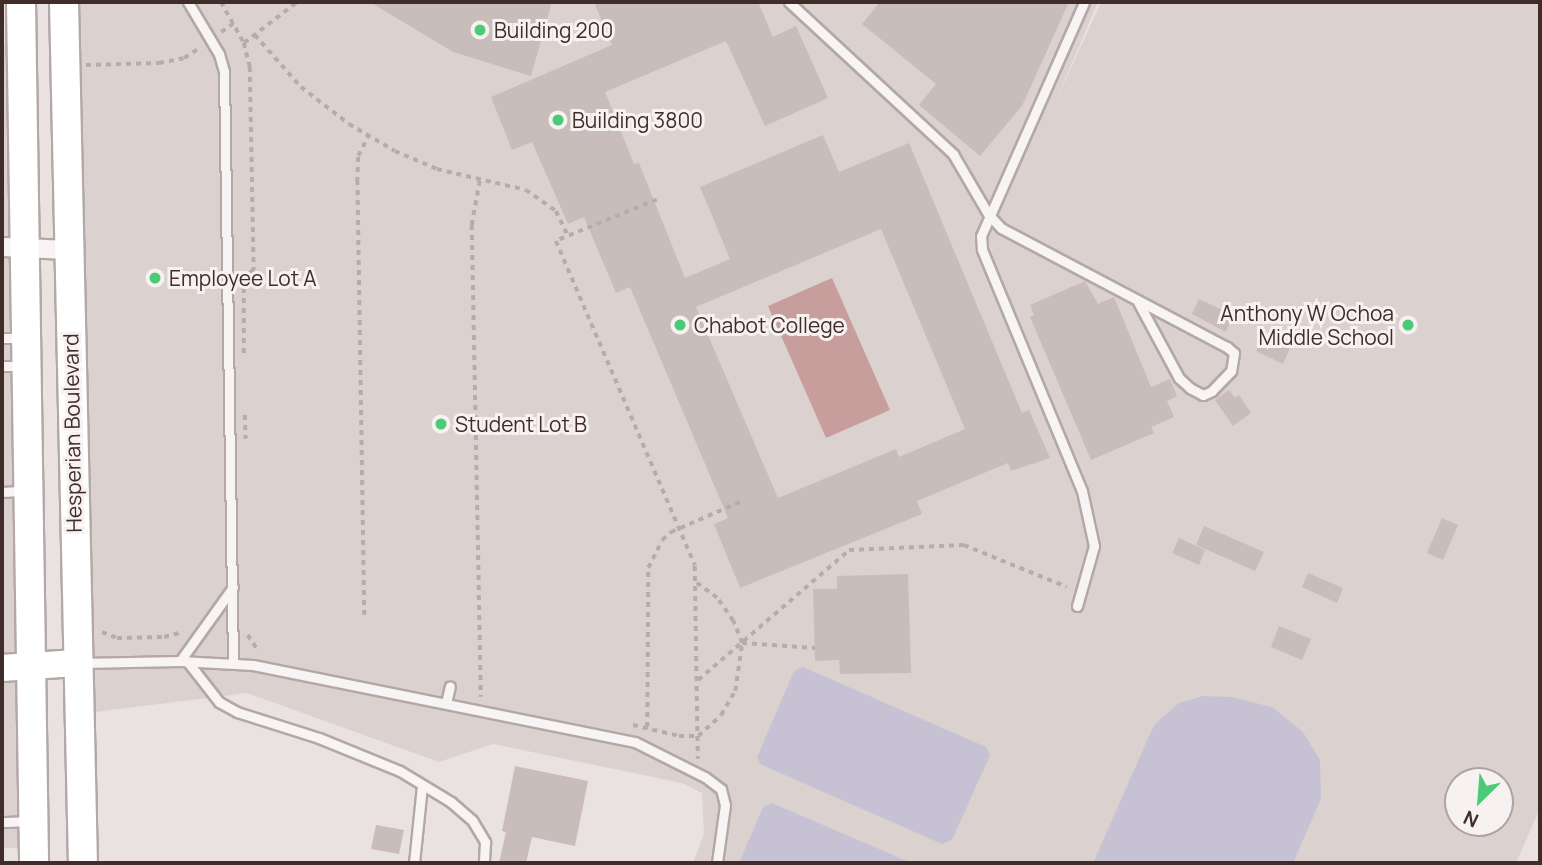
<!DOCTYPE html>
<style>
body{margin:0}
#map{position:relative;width:1542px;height:865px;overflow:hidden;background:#e9e2e1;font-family:Manrope,sans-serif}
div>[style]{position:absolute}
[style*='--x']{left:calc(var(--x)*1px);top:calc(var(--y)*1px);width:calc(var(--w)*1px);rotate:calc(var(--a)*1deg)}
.built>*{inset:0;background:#dbd1cf}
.green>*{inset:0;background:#c7c2d3}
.water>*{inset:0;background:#c89e9d}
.building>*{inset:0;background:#c9bdbb}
.path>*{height:3.5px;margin-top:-1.75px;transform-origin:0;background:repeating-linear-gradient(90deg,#b6acab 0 5px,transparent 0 10px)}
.roads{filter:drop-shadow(2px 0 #b3a8a6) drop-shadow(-2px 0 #b3a8a6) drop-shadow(0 2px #b3a8a6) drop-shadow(0 -2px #b3a8a6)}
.lane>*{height:9px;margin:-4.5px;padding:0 4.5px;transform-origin:4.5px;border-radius:4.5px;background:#f8f4f4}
.street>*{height:18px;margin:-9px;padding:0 9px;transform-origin:9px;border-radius:9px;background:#f8f4f4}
.secondary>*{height:26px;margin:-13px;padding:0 13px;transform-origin:13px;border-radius:13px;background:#fff}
.primary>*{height:28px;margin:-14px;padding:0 14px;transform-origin:14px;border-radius:14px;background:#fff}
.dots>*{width:19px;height:19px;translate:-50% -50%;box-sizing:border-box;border:4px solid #f7f1f1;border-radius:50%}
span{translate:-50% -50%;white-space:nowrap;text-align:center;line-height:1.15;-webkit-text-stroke:6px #f7f1f1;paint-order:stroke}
.poi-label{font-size:21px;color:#402d2a}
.left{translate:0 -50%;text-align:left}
.right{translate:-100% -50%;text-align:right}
.street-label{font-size:21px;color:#402d2a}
.frame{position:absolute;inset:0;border:4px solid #402d2a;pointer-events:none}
.north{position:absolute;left:1444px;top:767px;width:70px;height:70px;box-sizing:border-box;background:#f7f1f1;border:2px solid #aea3a1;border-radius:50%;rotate:205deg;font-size:19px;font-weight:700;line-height:28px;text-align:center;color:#402d2a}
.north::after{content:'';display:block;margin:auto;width:24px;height:32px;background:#4bca77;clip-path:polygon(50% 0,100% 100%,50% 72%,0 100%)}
</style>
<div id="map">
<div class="built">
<div style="clip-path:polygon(evenodd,76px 2px,1098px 2px,1055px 103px,1101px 2px,1540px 2px,1540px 808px,1516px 863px,693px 863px,704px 834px,702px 793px,682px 783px,493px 744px,439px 762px,247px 693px,95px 712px,76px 2px,1458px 781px,1500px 781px,1500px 823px,1458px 823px,1458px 781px)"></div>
<div style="clip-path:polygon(2px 44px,7px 44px,22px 848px,2px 848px)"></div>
</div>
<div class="green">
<div style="clip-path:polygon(803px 667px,986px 747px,990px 755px,952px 840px,942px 844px,760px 764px,757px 757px,794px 671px)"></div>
<div style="clip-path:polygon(1203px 696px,1231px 697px,1272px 707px,1303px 732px,1320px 760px,1321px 799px,1293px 863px,1093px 863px,1154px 725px,1179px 703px)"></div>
<div style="clip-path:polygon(772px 803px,907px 861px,908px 863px,739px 863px,763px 807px)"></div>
</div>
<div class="water">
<div style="clip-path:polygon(832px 278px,890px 410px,826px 438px,768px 306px)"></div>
</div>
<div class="building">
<div style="clip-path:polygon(370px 2px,552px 2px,531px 76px,453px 52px)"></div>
<div style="clip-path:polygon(evenodd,594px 2px,758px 2px,773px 37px,796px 26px,828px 98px,765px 126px,726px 41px,605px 92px,634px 164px,639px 163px,685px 278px,730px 259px,700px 187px,823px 135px,839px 172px,909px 143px,1022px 413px,1029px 410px,1050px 458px,1011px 471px,1008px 463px,917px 501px,922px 514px,740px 588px,714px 524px,728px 518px,630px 287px,616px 293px,584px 217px,568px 224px,532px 142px,512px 150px,491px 97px,612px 45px,594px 2px,881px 229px,965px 429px,899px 457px,896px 449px,778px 498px,696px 307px,881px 229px)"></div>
<div style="clip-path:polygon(880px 2px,1069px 2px,1022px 106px,980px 156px,919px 105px,936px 84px,862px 24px)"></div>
<div style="clip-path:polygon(1085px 281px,1098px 304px,1114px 297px,1151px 387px,1170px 379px,1177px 396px,1167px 401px,1174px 417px,1151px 427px,1154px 433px,1091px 460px,1030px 317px,1034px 315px,1030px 305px)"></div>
<div style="clip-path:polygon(1199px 299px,1233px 315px,1226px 332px,1192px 314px)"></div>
<div style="clip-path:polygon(1264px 334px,1291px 346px,1283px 364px,1256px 351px)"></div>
<div style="clip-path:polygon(1229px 390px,1235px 398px,1239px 395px,1251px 413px,1233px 426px,1215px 400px)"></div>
<div style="clip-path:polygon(1442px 518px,1458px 525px,1443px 560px,1427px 553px)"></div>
<div style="clip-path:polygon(1204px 526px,1264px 552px,1255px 571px,1196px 545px)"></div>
<div style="clip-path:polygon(1179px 538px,1205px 550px,1199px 565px,1172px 553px)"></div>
<div style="clip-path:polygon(1308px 573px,1343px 588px,1337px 603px,1302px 587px)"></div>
<div style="clip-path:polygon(908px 574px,911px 673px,840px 674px,839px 660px,815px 661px,813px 589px,837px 589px,837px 576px)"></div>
<div style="clip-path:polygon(1279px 626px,1311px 639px,1302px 660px,1271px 647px)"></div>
<div style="clip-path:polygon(515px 766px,588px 781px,575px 846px,532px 837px,526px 863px,499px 863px,506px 832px,502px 831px)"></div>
<div style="clip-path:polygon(376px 825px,404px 830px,399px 854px,371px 849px)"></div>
</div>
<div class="path">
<div style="--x:221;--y:2;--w:47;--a:60.7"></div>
<div style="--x:244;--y:43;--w:25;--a:76"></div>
<div style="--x:250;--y:67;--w:203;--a:88.9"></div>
<div style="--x:254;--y:270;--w:13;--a:141"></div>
<div style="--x:244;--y:278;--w:80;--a:90"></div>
<div style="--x:221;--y:32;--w:16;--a:-35"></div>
<div style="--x:255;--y:35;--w:69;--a:48.5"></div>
<div style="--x:301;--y:87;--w:61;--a:37.6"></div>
<div style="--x:349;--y:124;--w:53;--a:30.4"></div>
<div style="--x:395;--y:151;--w:46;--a:23.2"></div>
<div style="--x:437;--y:169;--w:91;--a:13.3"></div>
<div style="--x:526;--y:190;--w:37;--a:35"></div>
<div style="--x:556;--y:211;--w:28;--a:64"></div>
<div style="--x:244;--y:43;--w:67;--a:-37.7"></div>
<div style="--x:86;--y:65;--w:73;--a:-1.6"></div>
<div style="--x:159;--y:63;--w:25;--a:-11"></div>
<div style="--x:184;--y:58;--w:20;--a:-33"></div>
<div style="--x:480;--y:181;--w:45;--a:100.3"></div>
<div style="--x:472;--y:225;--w:472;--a:88.9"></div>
<div style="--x:657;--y:200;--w:109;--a:157.9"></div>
<div style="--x:556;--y:241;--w:353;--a:66.8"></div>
<div style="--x:695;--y:566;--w:193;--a:89.1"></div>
<div style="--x:245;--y:415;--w:24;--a:88"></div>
<div style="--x:364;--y:615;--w:433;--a:-90.9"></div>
<div style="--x:357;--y:182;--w:26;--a:-88"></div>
<div style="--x:358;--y:156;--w:22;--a:-63"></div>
<div style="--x:102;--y:632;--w:16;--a:22"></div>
<div style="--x:117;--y:638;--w:47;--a:-1.2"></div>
<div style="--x:164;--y:637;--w:20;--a:-15"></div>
<div style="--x:248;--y:635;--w:20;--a:57"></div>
<div style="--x:742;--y:643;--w:73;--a:3.9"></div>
<div style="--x:698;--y:680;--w:199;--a:-40.7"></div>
<div style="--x:849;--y:550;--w:115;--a:-2.5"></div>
<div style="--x:964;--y:545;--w:111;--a:22.2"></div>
<div style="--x:633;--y:725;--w:47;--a:13.4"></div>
<div style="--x:679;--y:736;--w:19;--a:0"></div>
<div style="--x:698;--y:736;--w:31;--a:-42"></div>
<div style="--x:721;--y:715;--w:28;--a:-60"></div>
<div style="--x:735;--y:691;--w:49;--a:-81.7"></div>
<div style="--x:742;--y:643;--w:24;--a:-112"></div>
<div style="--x:733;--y:621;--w:28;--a:-125"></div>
<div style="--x:717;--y:598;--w:27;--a:-144"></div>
<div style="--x:647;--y:727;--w:159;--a:-89.6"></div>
<div style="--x:648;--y:568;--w:31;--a:-63"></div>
<div style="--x:662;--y:540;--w:12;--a:-42"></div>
<div style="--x:671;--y:532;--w:75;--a:-23.5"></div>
</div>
<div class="roads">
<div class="lane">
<div style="--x:188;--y:2;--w:61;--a:59.2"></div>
<div style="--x:219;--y:54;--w:18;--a:74"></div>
<div style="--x:224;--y:71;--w:591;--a:89.13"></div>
<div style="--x:789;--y:2;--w:224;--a:42.8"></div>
<div style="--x:953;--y:154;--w:69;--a:59.7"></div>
<div style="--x:988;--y:214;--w:19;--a:47"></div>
<div style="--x:1001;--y:228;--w:255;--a:27.8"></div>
<div style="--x:1227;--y:347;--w:9;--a:41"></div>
<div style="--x:1234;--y:353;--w:18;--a:99"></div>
<div style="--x:1231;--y:371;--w:28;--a:134"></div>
<div style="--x:1212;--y:391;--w:10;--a:156"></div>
<div style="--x:1203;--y:395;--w:15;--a:-152"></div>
<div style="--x:1190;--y:388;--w:15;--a:-138"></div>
<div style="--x:1179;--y:378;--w:86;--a:-118.3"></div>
<div style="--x:2;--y:338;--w:19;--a:0"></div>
<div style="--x:2;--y:366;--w:22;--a:0"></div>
<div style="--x:2;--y:492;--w:22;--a:-3"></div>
<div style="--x:1077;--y:606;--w:62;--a:-74.2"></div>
<div style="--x:1094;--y:546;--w:56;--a:-102.3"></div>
<div style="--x:1082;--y:491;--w:262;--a:-112.5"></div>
<div style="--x:982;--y:249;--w:13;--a:-94"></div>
<div style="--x:981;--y:236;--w:256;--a:-66.2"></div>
<div style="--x:180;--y:661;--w:91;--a:-54.4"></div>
<div style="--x:187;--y:661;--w:52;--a:52"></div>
<div style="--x:219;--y:702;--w:21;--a:29"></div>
<div style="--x:237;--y:712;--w:86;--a:17.6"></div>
<div style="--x:319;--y:738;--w:87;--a:22.2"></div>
<div style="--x:400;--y:771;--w:60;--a:31.3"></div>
<div style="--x:451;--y:802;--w:28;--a:41"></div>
<div style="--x:472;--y:820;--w:26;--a:59"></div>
<div style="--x:485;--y:842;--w:21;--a:93"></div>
<div style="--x:81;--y:663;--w:99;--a:-1.2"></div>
<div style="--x:180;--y:661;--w:73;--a:3.1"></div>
<div style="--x:253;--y:665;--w:390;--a:11.4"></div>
<div style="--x:635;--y:742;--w:78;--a:26.6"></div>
<div style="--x:705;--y:777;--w:20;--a:37"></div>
<div style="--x:721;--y:789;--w:16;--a:76"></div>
<div style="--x:725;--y:805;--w:59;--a:97.9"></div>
<div style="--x:446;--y:703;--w:17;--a:-77"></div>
<div style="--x:2;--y:822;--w:27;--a:-2"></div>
<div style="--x:414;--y:863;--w:78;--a:-84.1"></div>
</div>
<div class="street">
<div style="--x:2;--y:247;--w:67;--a:2.6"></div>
</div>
<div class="secondary">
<div style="--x:2;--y:668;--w:74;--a:-3.9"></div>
</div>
<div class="primary">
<div style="--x:21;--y:2;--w:861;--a:89.13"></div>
<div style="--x:64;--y:2;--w:861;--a:88.74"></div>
</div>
</div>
<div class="dots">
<div style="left:480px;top:30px;background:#4bca77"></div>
<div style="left:558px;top:120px;background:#4bca77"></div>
<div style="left:155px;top:278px;background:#4bca77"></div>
<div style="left:680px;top:325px;background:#4bca77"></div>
<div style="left:1408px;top:325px;background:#4bca77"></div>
<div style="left:441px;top:424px;background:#4bca77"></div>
</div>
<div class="poi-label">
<span class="left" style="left:494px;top:30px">Building 200</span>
<span class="left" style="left:572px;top:120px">Building 3800</span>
<span class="left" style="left:169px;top:278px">Employee Lot A</span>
<span class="right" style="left:1394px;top:325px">Anthony W Ochoa<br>Middle School</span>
<span class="left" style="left:694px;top:325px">Chabot College</span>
<span class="left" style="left:455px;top:424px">Student Lot B</span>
</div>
<div class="street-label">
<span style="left:72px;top:433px;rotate:-91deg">Hesperian Boulevard</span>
</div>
<div class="frame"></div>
<div class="north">N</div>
</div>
